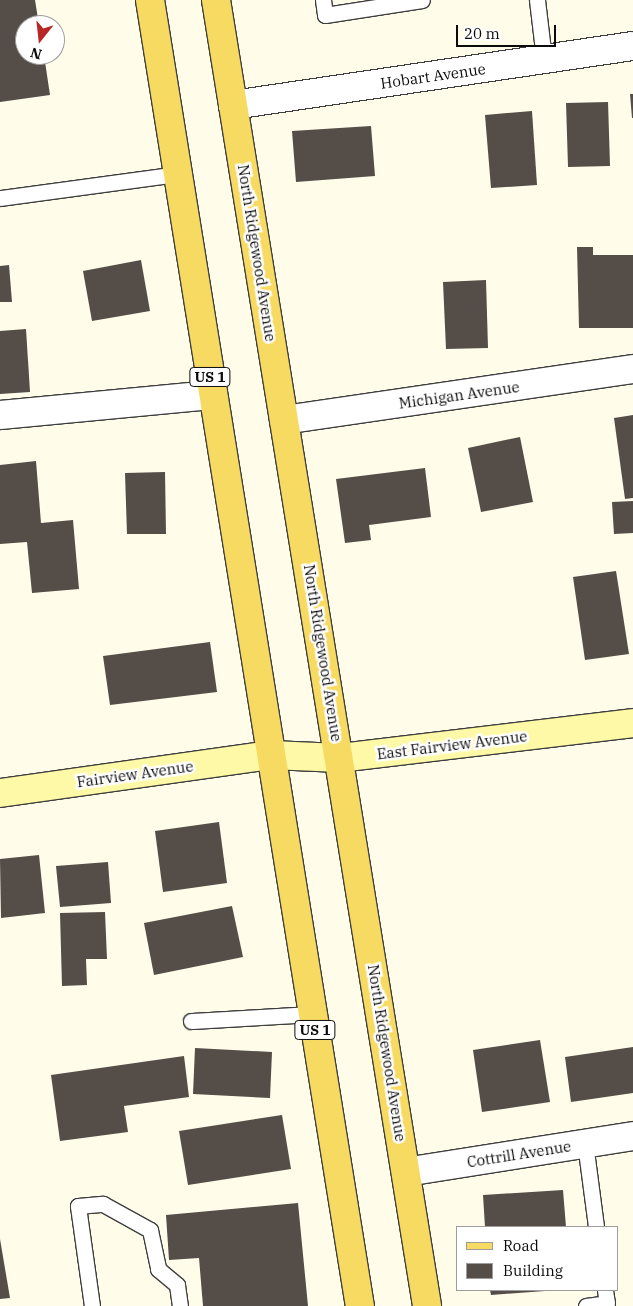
<!DOCTYPE html>
<style>
body{margin:0}
#map{position:relative;width:633px;height:1306px;overflow:hidden;background:#fffcea;font-family:"IBM Plex Serif",serif}
div>[style]{position:absolute}
[style*='--x']{left:calc(var(--x)*1px);top:calc(var(--y)*1px);width:calc(var(--w)*1px);rotate:calc(var(--a)*1deg)}
.building>*{inset:0;background:#544d48}
.roads{filter:drop-shadow(1px 0 #3e3e3e) drop-shadow(-1px 0 #3e3e3e) drop-shadow(0 1px #3e3e3e) drop-shadow(0 -1px #3e3e3e)}
.service>*{height:15px;margin:-7.5px;padding:0 7.5px;transform-origin:7.5px;border-radius:7.5px;background:#fff}
.minor>*{height:28px;margin:-14px;padding:0 14px;transform-origin:14px;border-radius:14px;background:#fff}
.secondary>*{height:28px;margin:-14px;padding:0 14px;transform-origin:14px;border-radius:14px;background:#fef9a6}
.primary>*{height:28px;margin:-14px;padding:0 14px;transform-origin:14px;border-radius:14px;background:#f7da62}
span{translate:-50% -50%;white-space:nowrap;text-align:center;line-height:1.15;-webkit-text-stroke:5px #fff;paint-order:stroke}
.shield-label span{padding:1px 4px;background:#fff;border:1px solid;border-radius:4px;-webkit-text-stroke-width:0}
.shield-label{font-size:14px;color:#0b0b0b;font-weight:700}
.street-label{font-size:15px;color:#0b0b0b}
.legend{position:absolute;left:456px;top:1226px;width:162px;height:65px;box-sizing:border-box;background:#fff;border:1px solid #9d9d9d;margin:0;padding:6px 9px;list-style:none;font-size:15px;color:#0b0b0b}
.legend li{display:flex;align-items:center;gap:10px;height:25px}
.legend b{width:25px;border:1px solid #9d9d9d}
.north{position:absolute;left:15px;top:15px;width:50px;height:50px;box-sizing:border-box;background:#fff;border:1px solid #9d9d9d;border-radius:50%;rotate:196deg;font-size:14px;font-weight:700;line-height:20px;text-align:center;color:#0b0b0b}
.north::after{content:'';display:block;margin:auto;width:18px;height:22px;background:#b92626;clip-path:polygon(50% 0,100% 100%,50% 72%,0 100%)}
.scale{position:absolute;left:456px;top:25px;width:100px;height:22px;box-sizing:border-box;border:2px solid #0b0b0b;border-top:0;padding-left:6px;font-size:15px;line-height:18px;white-space:nowrap;color:#0b0b0b;-webkit-text-stroke:4px #fff;paint-order:stroke}
</style>
<div id="map">
<div class="building">
<div style="clip-path:polygon(0 0,35px 0,39px 25px,25px 25px,25px 55px,44px 55px,50px 95px,0 102px)"></div>
<div style="clip-path:polygon(630px 94px,633px 94px,633px 118px,632px 118px)"></div>
<div style="clip-path:polygon(608px 102px,610px 166px,568px 167px,566px 103px)"></div>
<div style="clip-path:polygon(532px 111px,537px 185px,491px 188px,485px 115px)"></div>
<div style="clip-path:polygon(371px 126px,375px 176px,296px 182px,292px 131px)"></div>
<div style="clip-path:polygon(577px 247px,593px 247px,593px 255px,633px 255px,633px 328px,579px 328px)"></div>
<div style="clip-path:polygon(141px 260px,150px 311px,92px 321px,83px 271px)"></div>
<div style="clip-path:polygon(9px 265px,12px 302px,0 302px,0 266px)"></div>
<div style="clip-path:polygon(486px 280px,488px 348px,446px 349px,443px 282px)"></div>
<div style="clip-path:polygon(26px 329px,30px 392px,0 394px,0 331px)"></div>
<div style="clip-path:polygon(633px 415px,633px 498px,625px 499px,614px 418px)"></div>
<div style="clip-path:polygon(520px 437px,533px 502px,481px 512px,468px 448px)"></div>
<div style="clip-path:polygon(36px 461px,41px 523px,73px 520px,79px 589px,32px 593px,27px 542px,0 544px,0 465px)"></div>
<div style="clip-path:polygon(425px 468px,431px 517px,369px 525px,371px 540px,345px 543px,336px 479px)"></div>
<div style="clip-path:polygon(165px 472px,166px 534px,127px 534px,125px 473px)"></div>
<div style="clip-path:polygon(633px 501px,633px 533px,614px 534px,612px 502px)"></div>
<div style="clip-path:polygon(616px 571px,629px 654px,585px 660px,573px 577px)"></div>
<div style="clip-path:polygon(210px 642px,217px 692px,110px 705px,103px 656px)"></div>
<div style="clip-path:polygon(219px 822px,227px 883px,163px 892px,155px 831px)"></div>
<div style="clip-path:polygon(39px 855px,45px 913px,1px 918px,0 859px)"></div>
<div style="clip-path:polygon(108px 862px,111px 903px,60px 907px,56px 866px)"></div>
<div style="clip-path:polygon(232px 906px,243px 957px,154px 975px,144px 923px)"></div>
<div style="clip-path:polygon(105px 912px,107px 959px,86px 959px,87px 985px,62px 986px,60px 913px)"></div>
<div style="clip-path:polygon(540px 1040px,550px 1102px,482px 1112px,473px 1050px)"></div>
<div style="clip-path:polygon(633px 1047px,633px 1093px,571px 1102px,565px 1057px)"></div>
<div style="clip-path:polygon(195px 1048px,272px 1052px,270px 1098px,193px 1094px)"></div>
<div style="clip-path:polygon(184px 1056px,189px 1097px,124px 1106px,128px 1132px,60px 1141px,51px 1075px)"></div>
<div style="clip-path:polygon(282px 1115px,291px 1169px,188px 1185px,179px 1131px)"></div>
<div style="clip-path:polygon(563px 1190px,566px 1227px,485px 1227px,483px 1195px)"></div>
<div style="clip-path:polygon(298px 1203px,308px 1306px,203px 1306px,199px 1258px,169px 1260px,166px 1215px)"></div>
<div style="clip-path:polygon(0 1239px,10px 1298px,0 1299px)"></div>
<div style="clip-path:polygon(490px 1290px,545px 1290px,545px 1291px,491px 1295px)"></div>
</div>
<div class="roads">
<div class="service">
<div style="--x:323;--y:0;--w:15;--a:82"></div>
<div style="--x:325;--y:15;--w:98;--a:-8.8"></div>
<div style="--x:537;--y:0;--w:59;--a:83.2"></div>
<div style="--x:0;--y:198;--w:180;--a:-7.7"></div>
<div style="--x:191;--y:1021;--w:122;--a:-3.3"></div>
<div style="--x:585;--y:1143;--w:85;--a:82.5"></div>
<div style="--x:92;--y:1306;--w:101;--a:-98"></div>
<div style="--x:78;--y:1206;--w:25;--a:-5"></div>
<div style="--x:103;--y:1204;--w:54;--a:29"></div>
<div style="--x:150;--y:1230;--w:40;--a:78"></div>
<div style="--x:158;--y:1269;--w:25;--a:40"></div>
<div style="--x:177;--y:1285;--w:21;--a:82"></div>
<div style="--x:586;--y:1306;--w:21;--a:-8"></div>
<div style="--x:607;--y:1303;--w:13;--a:-99"></div>
</div>
<div class="minor">
<div style="--x:233;--y:105;--w:404;--a:-8.4"></div>
<div style="--x:0;--y:415;--w:214;--a:-5.4"></div>
<div style="--x:284;--y:420;--w:353;--a:-8.3"></div>
<div style="--x:406;--y:1172;--w:230;--a:-9"></div>
</div>
<div class="secondary">
<div style="--x:0;--y:793;--w:274;--a:-8"></div>
<div style="--x:271;--y:755;--w:69;--a:2.5"></div>
<div style="--x:340;--y:758;--w:295;--a:-6.8"></div>
</div>
<div class="primary">
<div style="--x:150;--y:0;--w:1323;--a:80.87"></div>
<div style="--x:216;--y:0;--w:1323;--a:80.82"></div>
</div>
</div>
<div class="shield-label">
<span style="left:210px;top:377px">US 1</span>
<span style="left:315px;top:1030px">US 1</span>
</div>
<div class="street-label">
<span style="left:433px;top:76px;rotate:-8deg">Hobart Avenue</span>
<span style="left:257px;top:253px;rotate:81deg">North Ridgewood Avenue</span>
<span style="left:459px;top:395px;rotate:-8deg">Michigan Avenue</span>
<span style="left:323px;top:653px;rotate:81deg">North Ridgewood Avenue</span>
<span style="left:452px;top:745px;rotate:-7deg">East Fairview Avenue</span>
<span style="left:135px;top:774px;rotate:-8deg">Fairview Avenue</span>
<span style="left:387px;top:1053px;rotate:81deg">North Ridgewood Avenue</span>
<span style="left:519px;top:1154px;rotate:-9deg">Cottrill Avenue</span>
</div>
<ul class="legend">
<li><b style="height:6px;background:#f7da62"></b>Road</li>
<li><b style="height:14px;background:#544d48"></b>Building</li>
</ul>
<div class="north">N</div>
<div class="scale">20 m</div>
</div>
